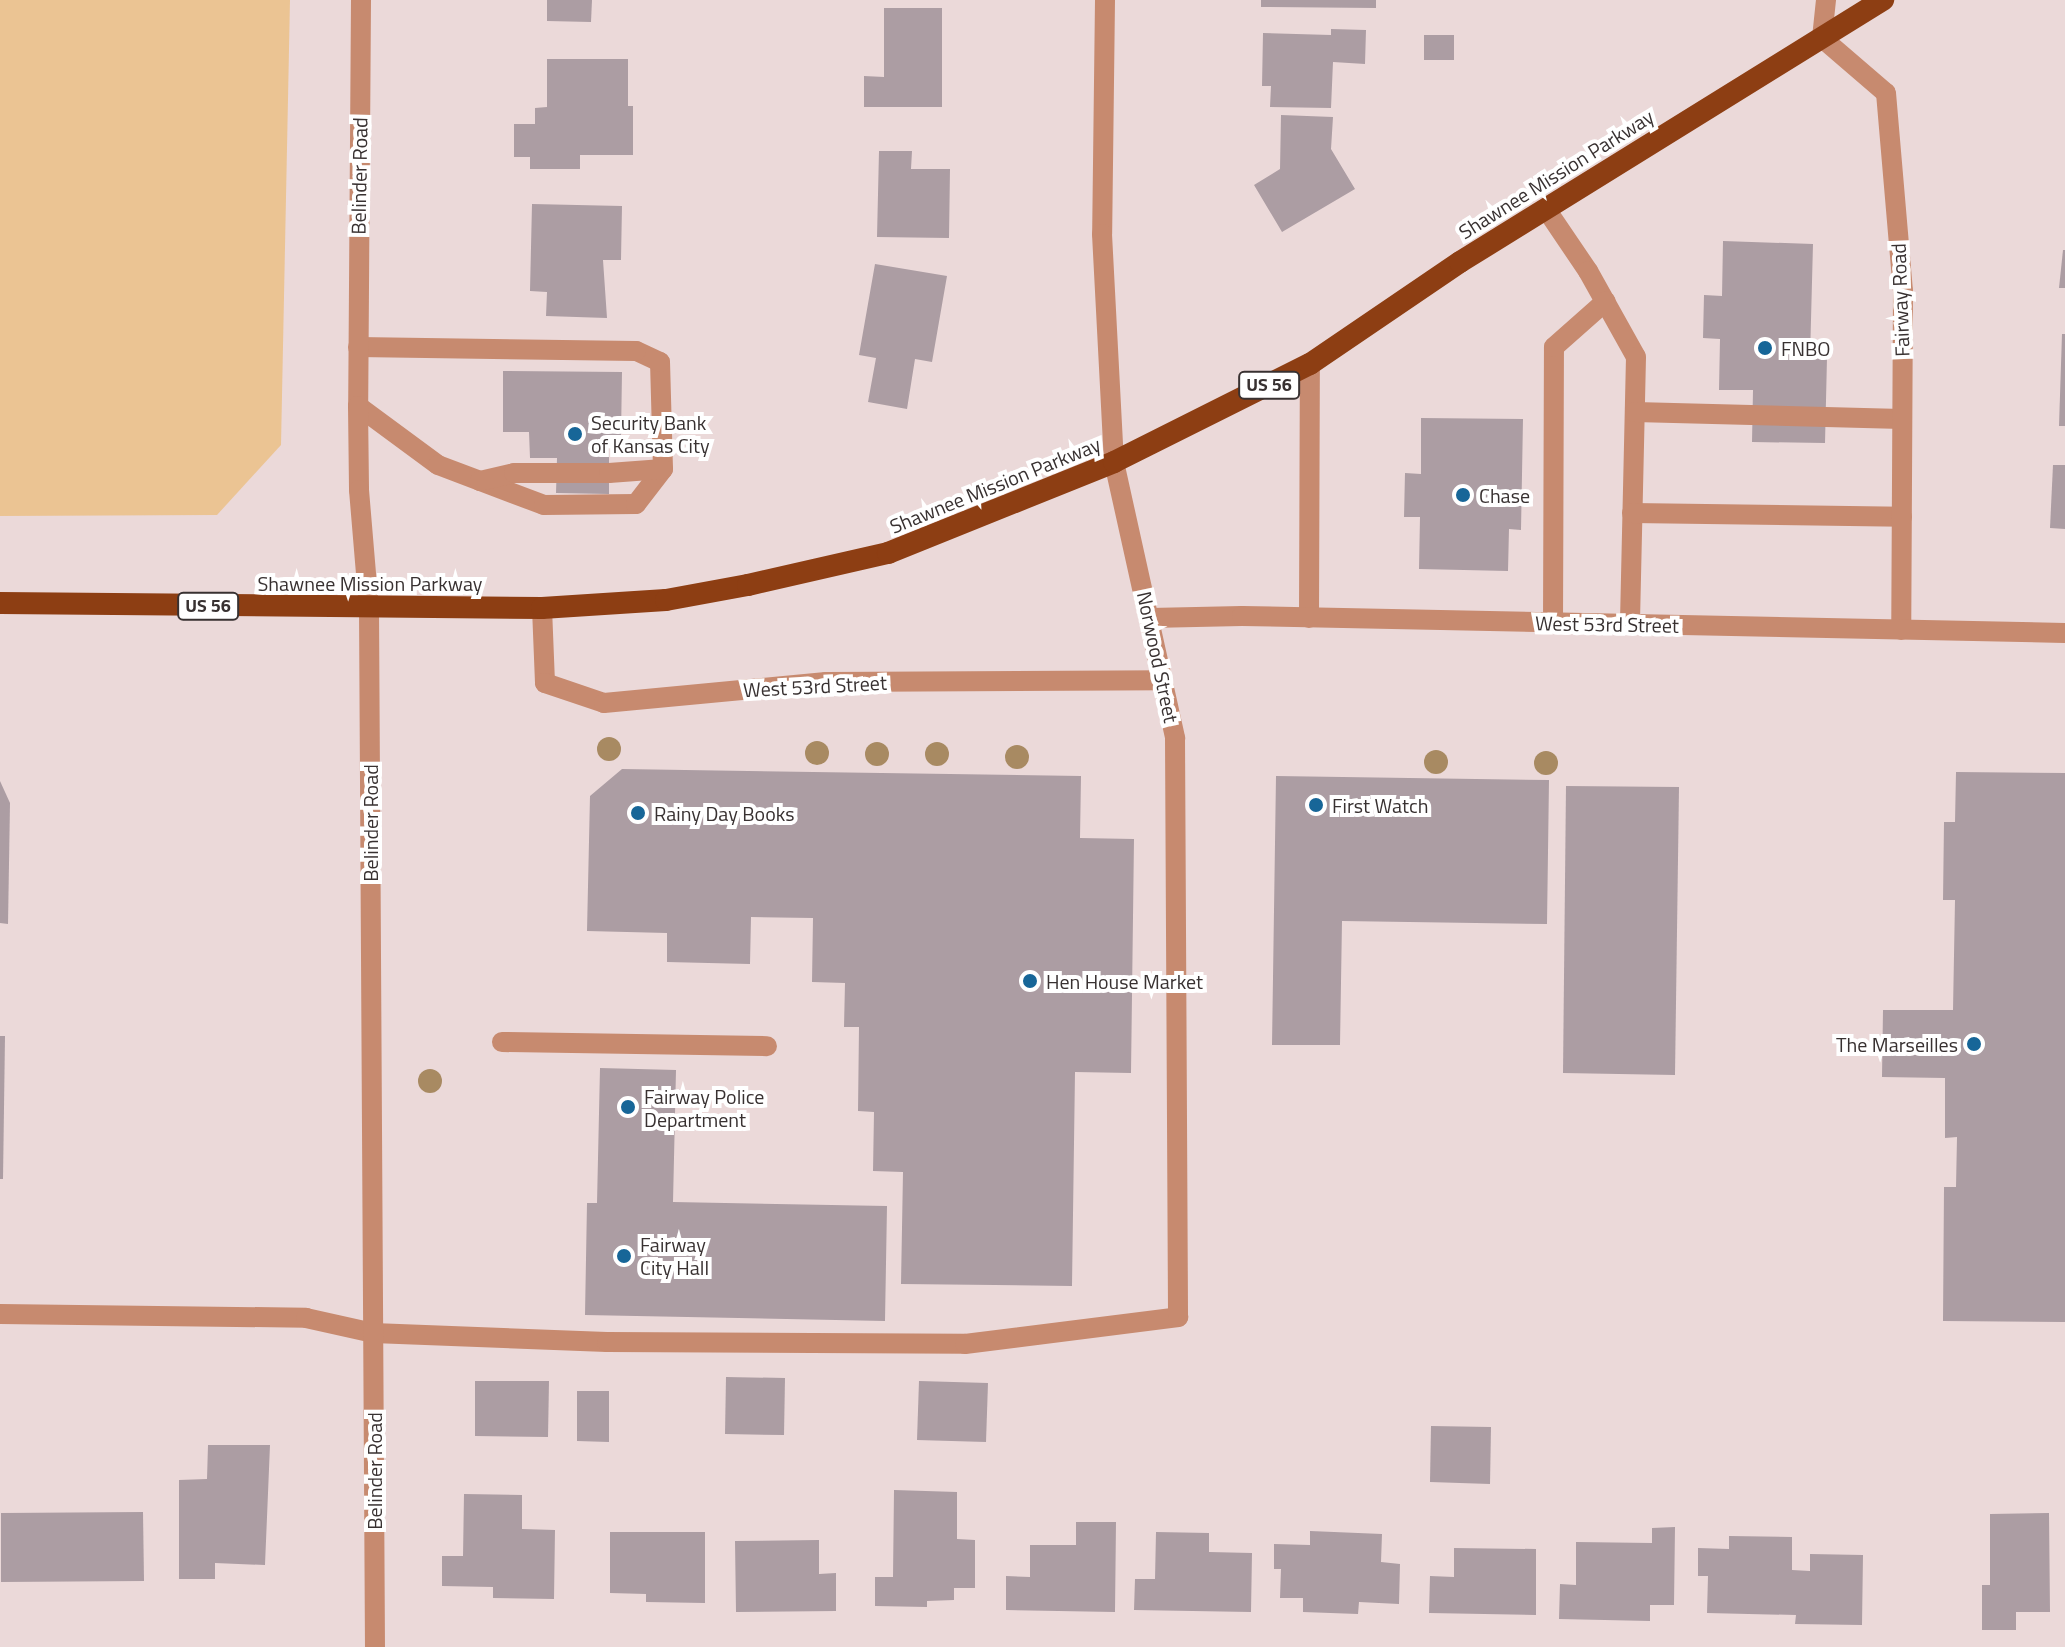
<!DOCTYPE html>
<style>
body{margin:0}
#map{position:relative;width:2065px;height:1647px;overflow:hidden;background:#ebd9d9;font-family:"Titillium Web",sans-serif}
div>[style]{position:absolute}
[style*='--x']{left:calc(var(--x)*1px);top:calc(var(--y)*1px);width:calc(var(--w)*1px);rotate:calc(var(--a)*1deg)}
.green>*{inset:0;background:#ebc493}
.building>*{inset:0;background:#ac9da3}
.service>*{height:20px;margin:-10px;padding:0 10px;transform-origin:10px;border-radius:10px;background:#c78a6f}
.minor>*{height:20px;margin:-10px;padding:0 10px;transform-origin:10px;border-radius:10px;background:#c78a6f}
.trunk>*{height:22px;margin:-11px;padding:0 11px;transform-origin:11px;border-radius:11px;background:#8d3e13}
.trees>*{width:24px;height:24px;margin:-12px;border-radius:50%;background:#a88a62}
.dots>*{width:22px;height:22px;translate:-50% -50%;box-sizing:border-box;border:4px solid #fff;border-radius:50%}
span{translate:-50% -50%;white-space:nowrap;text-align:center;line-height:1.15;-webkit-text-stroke:8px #fff;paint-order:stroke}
.shield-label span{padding:2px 6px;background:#fff;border:2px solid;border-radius:6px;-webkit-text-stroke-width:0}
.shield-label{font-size:18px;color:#383131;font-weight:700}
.street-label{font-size:20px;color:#383131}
.poi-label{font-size:20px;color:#383131}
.left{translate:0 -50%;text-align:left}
.right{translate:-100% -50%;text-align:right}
</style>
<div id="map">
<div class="green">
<div style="clip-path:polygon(0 0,290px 0,281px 445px,217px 515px,0 516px)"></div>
</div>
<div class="building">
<div style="clip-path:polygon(547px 0,592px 0,591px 22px,547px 21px)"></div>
<div style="clip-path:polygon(1261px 0,1376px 0,1376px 8px,1261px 7px)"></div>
<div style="clip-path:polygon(884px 8px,942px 8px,942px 107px,864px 107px,864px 76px,884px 77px)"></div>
<div style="clip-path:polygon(1331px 29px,1366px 30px,1365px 64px,1333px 62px,1331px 108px,1270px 107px,1271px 86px,1262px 86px,1263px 33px,1331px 35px)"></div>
<div style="clip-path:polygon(1424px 35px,1454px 35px,1454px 60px,1424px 60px)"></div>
<div style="clip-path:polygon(547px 59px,628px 59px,628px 106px,633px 106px,633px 155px,580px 155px,580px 169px,530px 169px,530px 157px,514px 157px,514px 124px,535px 124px,535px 108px,547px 107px)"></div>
<div style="clip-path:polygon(1281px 115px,1333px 117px,1331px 149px,1355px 189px,1282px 232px,1254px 185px,1280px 169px)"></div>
<div style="clip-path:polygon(879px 151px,912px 151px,911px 169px,950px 169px,949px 238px,877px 237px)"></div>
<div style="clip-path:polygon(532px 204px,622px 206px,621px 260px,603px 260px,607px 318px,546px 316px,547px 292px,530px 291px)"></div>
<div style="clip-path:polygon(1723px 241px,1813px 244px,1810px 358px,1827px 358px,1825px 443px,1752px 442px,1753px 390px,1719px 390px,1720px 339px,1703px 338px,1704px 295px,1722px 296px)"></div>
<div style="clip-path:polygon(2063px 250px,2065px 250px,2065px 288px,2059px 288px)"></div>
<div style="clip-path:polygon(875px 264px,947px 276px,932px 362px,915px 359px,907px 409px,868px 402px,876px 358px,859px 355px)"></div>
<div style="clip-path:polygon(2062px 334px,2065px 334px,2065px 426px,2059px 426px)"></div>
<div style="clip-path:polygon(503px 371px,622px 372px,621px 436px,609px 435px,609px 494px,556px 493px,557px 458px,530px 458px,529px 432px,503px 432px)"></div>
<div style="clip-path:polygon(1421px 418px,1523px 419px,1521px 530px,1509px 529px,1508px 571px,1419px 569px,1420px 517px,1404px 517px,1405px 473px,1421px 474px)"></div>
<div style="clip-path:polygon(2053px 465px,2065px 465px,2065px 529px,2050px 528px)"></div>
<div style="clip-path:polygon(622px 769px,1081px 776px,1080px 838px,1134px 839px,1131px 1073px,1075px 1072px,1072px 1286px,901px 1284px,903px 1172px,873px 1171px,874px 1112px,858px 1111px,859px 1027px,844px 1027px,845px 983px,812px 982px,813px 918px,751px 917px,750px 964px,667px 962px,667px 933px,587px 931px,590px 796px)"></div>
<div style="clip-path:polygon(1956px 772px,2065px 773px,2065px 1322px,1943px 1321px,1944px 1187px,1956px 1187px,1957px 1137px,1945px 1138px,1945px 1078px,1882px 1077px,1883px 1010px,1953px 1010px,1955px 900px,1943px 900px,1944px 822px,1955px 822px)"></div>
<div style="clip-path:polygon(1276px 776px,1549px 780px,1547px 924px,1342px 921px,1340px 1045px,1272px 1045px)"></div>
<div style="clip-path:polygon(0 781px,10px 803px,8px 924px,0 923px)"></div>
<div style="clip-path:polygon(1566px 786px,1679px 787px,1675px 1075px,1563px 1073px)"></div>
<div style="clip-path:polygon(0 1036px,5px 1036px,3px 1179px,0 1179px)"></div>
<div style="clip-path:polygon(600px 1068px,676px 1070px,673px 1202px,887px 1206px,885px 1321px,585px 1315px,587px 1203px,597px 1203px)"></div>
<div style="clip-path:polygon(726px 1377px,785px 1378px,784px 1435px,725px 1434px)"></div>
<div style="clip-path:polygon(475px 1381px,549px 1381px,548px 1437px,475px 1436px)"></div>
<div style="clip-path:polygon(919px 1381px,988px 1383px,986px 1442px,917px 1440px)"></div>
<div style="clip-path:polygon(577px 1391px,609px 1391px,609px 1442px,577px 1441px)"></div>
<div style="clip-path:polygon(1431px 1426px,1491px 1427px,1490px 1484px,1430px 1482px)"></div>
<div style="clip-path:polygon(208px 1445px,270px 1445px,265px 1565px,215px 1563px,215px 1579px,179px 1579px,179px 1480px,207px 1479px)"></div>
<div style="clip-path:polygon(894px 1490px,957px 1492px,957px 1539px,975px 1540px,975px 1588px,954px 1588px,954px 1600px,927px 1601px,927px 1607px,875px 1606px,875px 1577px,893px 1577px)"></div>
<div style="clip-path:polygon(464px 1494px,522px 1495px,522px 1529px,555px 1530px,554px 1599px,493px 1598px,493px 1587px,442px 1586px,442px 1556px,463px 1556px)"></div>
<div style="clip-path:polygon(143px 1512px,144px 1581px,1px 1582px,1px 1513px)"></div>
<div style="clip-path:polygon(2049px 1513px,2050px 1612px,2016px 1612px,2016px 1630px,1982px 1630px,1982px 1585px,1990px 1585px,1990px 1514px)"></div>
<div style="clip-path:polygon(1076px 1522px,1116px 1522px,1115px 1612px,1006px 1610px,1006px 1576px,1030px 1577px,1030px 1545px,1076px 1545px)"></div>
<div style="clip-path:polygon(1675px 1527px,1674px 1605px,1650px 1605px,1650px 1621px,1559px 1619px,1560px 1584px,1576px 1585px,1576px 1542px,1652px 1543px,1652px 1528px)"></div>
<div style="clip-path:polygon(1310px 1531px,1382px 1534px,1381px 1562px,1400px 1564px,1399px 1604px,1359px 1602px,1358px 1614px,1303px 1612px,1303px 1598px,1280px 1598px,1281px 1569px,1274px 1569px,1274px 1544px,1310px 1545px)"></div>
<div style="clip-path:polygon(610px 1532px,705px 1532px,705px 1603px,646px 1602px,646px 1594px,610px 1593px)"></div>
<div style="clip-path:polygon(1156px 1532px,1209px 1533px,1209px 1552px,1252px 1553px,1251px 1612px,1134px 1610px,1135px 1579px,1155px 1579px)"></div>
<div style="clip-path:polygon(1729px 1536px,1792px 1537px,1792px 1570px,1810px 1571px,1810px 1554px,1863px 1555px,1862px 1625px,1795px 1624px,1796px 1615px,1707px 1613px,1708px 1576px,1698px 1576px,1698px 1548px,1729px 1549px)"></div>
<div style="clip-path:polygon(819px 1540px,819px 1574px,836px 1573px,836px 1611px,736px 1612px,735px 1541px)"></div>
<div style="clip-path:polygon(1454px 1548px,1536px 1549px,1536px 1615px,1429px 1613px,1430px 1576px,1454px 1577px)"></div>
</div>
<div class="service">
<div style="--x:1546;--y:209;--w:75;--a:55.9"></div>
<div style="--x:1588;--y:271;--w:98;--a:60.8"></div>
<div style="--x:1636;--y:357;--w:268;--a:91.3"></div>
<div style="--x:358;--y:406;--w:99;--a:36.4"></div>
<div style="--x:438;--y:465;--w:113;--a:20.7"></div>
<div style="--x:544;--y:505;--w:92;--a:-0.6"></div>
<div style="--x:636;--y:504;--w:44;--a:-52.4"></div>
<div style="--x:663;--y:469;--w:107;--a:-91.6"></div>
<div style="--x:660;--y:362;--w:26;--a:-155"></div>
<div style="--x:636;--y:351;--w:278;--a:-179.2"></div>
<div style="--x:1635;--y:412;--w:267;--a:1.5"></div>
<div style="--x:480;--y:481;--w:35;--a:-13"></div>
<div style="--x:514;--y:473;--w:95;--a:0"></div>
<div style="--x:609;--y:473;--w:54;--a:-4.2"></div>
<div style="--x:1632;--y:513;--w:270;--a:0.8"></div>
<div style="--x:1309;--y:618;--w:254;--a:-89.8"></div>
<div style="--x:1553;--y:623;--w:276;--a:-89.8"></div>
<div style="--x:1554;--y:347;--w:69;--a:-41.5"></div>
<div style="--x:502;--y:1042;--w:265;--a:0.9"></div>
<div style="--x:0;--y:1314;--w:306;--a:0.7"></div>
<div style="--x:306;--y:1318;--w:69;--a:12.6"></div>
<div style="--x:373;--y:1333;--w:234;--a:2.2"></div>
<div style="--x:607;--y:1342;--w:358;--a:0.3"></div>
<div style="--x:965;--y:1344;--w:215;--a:-7.2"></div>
</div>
<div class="minor">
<div style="--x:361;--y:0;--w:406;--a:90.4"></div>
<div style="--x:358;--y:406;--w:84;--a:89.3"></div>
<div style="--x:359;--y:490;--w:118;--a:85.2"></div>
<div style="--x:369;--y:608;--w:1039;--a:89.67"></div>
<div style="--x:1105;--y:0;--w:234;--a:90.7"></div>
<div style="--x:1102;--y:234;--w:228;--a:87"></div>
<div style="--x:1114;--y:462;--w:283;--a:77.5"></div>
<div style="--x:1175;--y:738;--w:579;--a:89.7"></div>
<div style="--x:1826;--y:0;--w:38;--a:96"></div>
<div style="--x:1822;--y:38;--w:84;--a:40.7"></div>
<div style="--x:1886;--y:93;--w:199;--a:85.1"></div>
<div style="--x:1903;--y:291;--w:339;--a:90.3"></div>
<div style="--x:542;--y:608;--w:75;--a:87.7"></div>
<div style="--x:545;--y:683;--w:62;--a:18.7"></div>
<div style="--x:604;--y:703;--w:223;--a:-5.4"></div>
<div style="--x:826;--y:682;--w:337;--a:-0.3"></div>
<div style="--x:1150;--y:618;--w:92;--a:-1.2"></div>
<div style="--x:1242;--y:616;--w:823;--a:1.18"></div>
</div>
<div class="trunk">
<div style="--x:0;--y:603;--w:542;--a:0.53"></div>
<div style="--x:542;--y:608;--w:124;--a:-3.7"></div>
<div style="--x:666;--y:600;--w:83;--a:-10.4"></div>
<div style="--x:748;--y:585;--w:144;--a:-12.9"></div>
<div style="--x:888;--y:553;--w:244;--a:-21.9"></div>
<div style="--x:1114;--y:462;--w:219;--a:-26.6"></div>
<div style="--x:1310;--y:364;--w:181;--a:-34.2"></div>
<div style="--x:1460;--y:262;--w:498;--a:-31.8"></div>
</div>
<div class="trees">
<div style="left:609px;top:749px"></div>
<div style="left:817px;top:753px"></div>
<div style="left:877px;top:754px"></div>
<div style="left:937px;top:754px"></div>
<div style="left:1017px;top:757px"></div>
<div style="left:1436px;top:762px"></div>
<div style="left:1546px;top:763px"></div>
<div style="left:430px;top:1081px"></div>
</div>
<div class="dots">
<div style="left:1765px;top:348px;background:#176698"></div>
<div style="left:575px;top:434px;background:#176698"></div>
<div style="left:1463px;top:495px;background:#176698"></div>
<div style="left:1316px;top:805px;background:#176698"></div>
<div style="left:638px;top:813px;background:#176698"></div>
<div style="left:1030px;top:981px;background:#176698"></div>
<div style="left:1974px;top:1044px;background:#176698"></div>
<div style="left:628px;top:1107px;background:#176698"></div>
<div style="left:624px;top:1256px;background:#176698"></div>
</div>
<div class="shield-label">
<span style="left:1269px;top:385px">US 56</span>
<span style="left:208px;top:606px">US 56</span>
</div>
<div class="street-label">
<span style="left:1556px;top:174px;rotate:-32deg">Shawnee Mission Parkway</span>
<span style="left:359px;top:176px;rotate:-89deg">Belinder Road</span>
<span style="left:1900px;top:300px;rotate:-92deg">Fairway Road</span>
<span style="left:995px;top:485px;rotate:-22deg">Shawnee Mission Parkway</span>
<span style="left:370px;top:583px">Shawnee Mission Parkway</span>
<span style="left:1607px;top:624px;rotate:1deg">West 53rd Street</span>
<span style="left:1158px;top:657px;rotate:78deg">Norwood Street</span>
<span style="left:815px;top:686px;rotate:-3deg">West 53rd Street</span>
<span style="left:370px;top:823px;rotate:-90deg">Belinder Road</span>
<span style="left:374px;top:1471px;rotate:-90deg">Belinder Road</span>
</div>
<div class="poi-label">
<span class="left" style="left:1781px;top:348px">FNBO</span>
<span class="left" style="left:591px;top:434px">Security Bank<br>of Kansas City</span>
<span class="left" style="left:1479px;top:495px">Chase</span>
<span class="left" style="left:1332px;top:805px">First Watch</span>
<span class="left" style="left:654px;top:813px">Rainy Day Books</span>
<span class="left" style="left:1046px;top:981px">Hen House Market</span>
<span class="right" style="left:1958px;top:1044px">The Marseilles</span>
<span class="left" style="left:644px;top:1108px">Fairway Police<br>Department</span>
<span class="left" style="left:640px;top:1256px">Fairway<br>City Hall</span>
</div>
</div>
